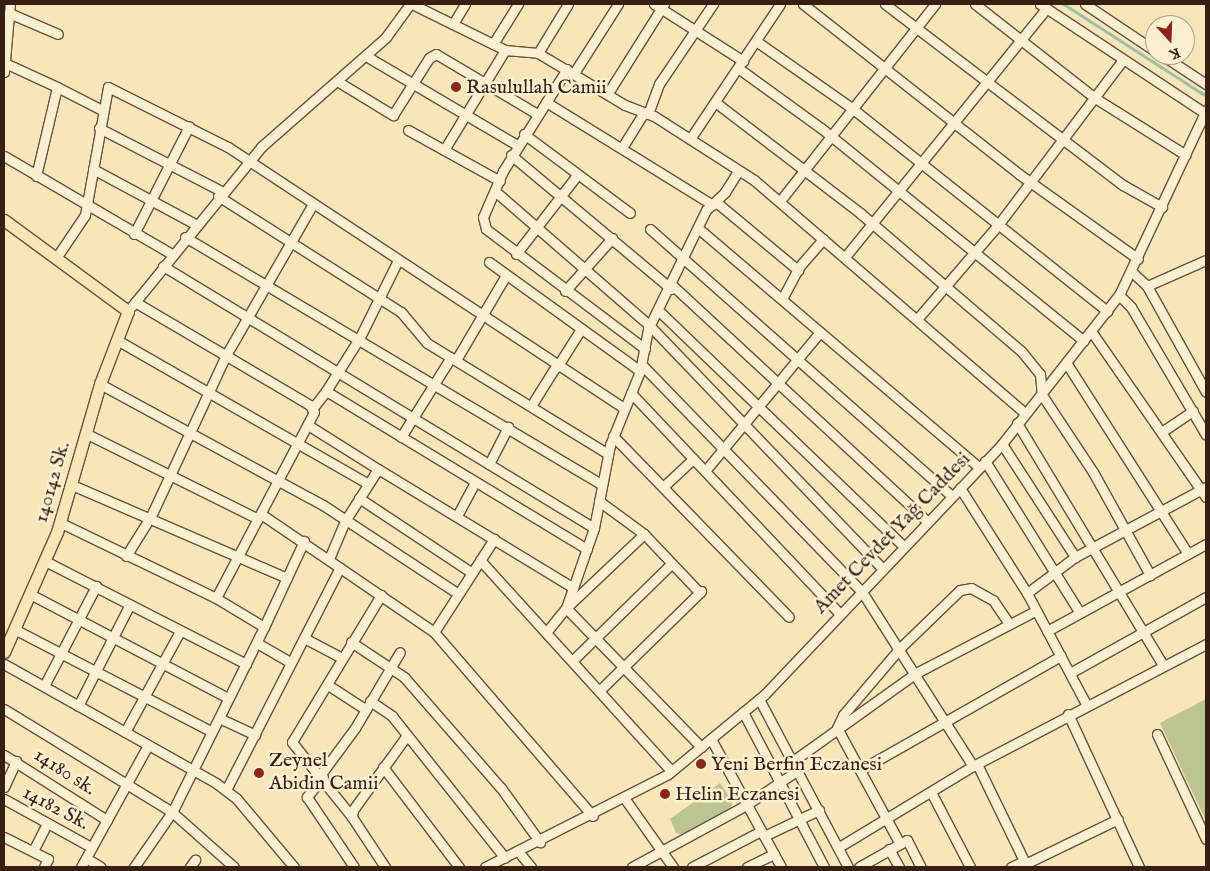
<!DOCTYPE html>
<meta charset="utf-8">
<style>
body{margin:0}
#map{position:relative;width:1210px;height:871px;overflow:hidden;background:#f6e6b8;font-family:"IM FELL English",serif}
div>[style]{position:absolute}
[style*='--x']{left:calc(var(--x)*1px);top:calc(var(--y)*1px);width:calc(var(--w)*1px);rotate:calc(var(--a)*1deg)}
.green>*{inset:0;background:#bcc58f}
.stream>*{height:2.5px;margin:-1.25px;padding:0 1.25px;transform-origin:1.25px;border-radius:1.25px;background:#9dc0ac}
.roads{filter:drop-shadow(1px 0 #68513d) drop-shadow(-1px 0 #68513d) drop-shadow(0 1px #68513d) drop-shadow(0 -1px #68513d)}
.minor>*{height:9px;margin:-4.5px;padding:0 4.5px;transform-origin:4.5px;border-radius:4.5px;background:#f9efd1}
.major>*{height:11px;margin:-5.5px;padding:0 5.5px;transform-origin:5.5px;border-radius:5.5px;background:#f6e6b8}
.dots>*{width:14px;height:14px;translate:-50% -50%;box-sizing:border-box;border:2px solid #f9efd1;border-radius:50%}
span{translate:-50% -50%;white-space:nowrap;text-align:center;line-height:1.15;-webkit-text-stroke:5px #f9efd1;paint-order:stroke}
.poi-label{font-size:20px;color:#381f14}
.left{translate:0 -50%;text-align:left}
.street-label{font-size:20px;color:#381f14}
.frame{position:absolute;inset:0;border:5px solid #381f14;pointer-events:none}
.north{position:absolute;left:1145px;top:15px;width:50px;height:50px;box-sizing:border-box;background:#f9efd1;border:1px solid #ac9c85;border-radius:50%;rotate:160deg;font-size:14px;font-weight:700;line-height:20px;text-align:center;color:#381f14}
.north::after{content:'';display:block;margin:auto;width:18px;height:22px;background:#8f2418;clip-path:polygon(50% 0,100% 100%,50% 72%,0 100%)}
</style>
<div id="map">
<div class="green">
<div style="clip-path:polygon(1206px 699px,1206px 821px,1160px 723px)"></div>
<div style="clip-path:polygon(720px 783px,733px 802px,730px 809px,683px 835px,676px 833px,670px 819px)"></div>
</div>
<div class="stream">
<div style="--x:1064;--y:4;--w:169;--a:32.9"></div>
</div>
<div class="roads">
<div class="minor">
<div style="--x:412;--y:4;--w:104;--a:26.3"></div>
<div style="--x:505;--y:50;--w:33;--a:5"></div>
<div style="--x:538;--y:53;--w:101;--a:30.9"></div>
<div style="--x:625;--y:105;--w:31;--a:21"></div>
<div style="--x:654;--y:116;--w:119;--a:32.6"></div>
<div style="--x:754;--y:180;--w:357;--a:40.7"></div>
<div style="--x:654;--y:4;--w:106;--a:32.6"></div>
<div style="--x:803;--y:4;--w:275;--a:38.2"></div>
<div style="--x:1019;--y:174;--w:146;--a:35.5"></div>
<div style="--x:885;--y:4;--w:299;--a:37.3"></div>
<div style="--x:1123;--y:185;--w:45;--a:29.4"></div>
<div style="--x:975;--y:4;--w:152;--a:38.1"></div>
<div style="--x:1095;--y:98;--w:107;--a:32.1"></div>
<div style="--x:1040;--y:4;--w:199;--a:33.5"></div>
<div style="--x:1085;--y:4;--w:84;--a:33.9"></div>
<div style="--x:9;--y:13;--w:53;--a:23.2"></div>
<div style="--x:453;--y:24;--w:23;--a:-59"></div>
<div style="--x:756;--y:41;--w:118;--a:35"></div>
<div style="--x:853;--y:109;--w:325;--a:38.5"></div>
<div style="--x:493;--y:44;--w:47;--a:-58"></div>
<div style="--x:538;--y:53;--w:57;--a:-58.5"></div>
<div style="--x:1162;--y:55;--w:53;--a:33.4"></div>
<div style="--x:366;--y:56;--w:175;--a:30.5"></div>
<div style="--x:5;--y:63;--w:57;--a:24.8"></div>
<div style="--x:738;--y:68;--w:102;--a:35.9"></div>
<div style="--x:821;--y:128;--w:338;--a:39"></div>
<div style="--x:567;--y:69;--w:120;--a:122.1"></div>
<div style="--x:503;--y:171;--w:50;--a:113.5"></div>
<div style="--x:483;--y:217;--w:12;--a:76"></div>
<div style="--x:486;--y:229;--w:199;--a:37"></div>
<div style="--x:4;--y:72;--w:68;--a:-85"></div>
<div style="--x:574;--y:73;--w:82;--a:-57.5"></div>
<div style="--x:337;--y:81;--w:66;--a:31.3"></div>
<div style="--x:393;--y:115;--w:67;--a:-57.7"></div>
<div style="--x:429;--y:58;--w:8;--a:-30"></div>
<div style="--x:436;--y:54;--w:117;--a:30.7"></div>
<div style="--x:608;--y:93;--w:105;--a:-57.8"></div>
<div style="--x:546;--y:102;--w:196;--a:31.7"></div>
<div style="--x:715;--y:102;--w:183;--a:37.4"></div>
<div style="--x:860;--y:213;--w:213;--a:40.6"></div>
<div style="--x:1022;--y:352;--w:28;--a:51"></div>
<div style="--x:1040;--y:374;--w:21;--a:85"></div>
<div style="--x:1042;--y:395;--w:92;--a:56.5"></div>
<div style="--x:1093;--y:472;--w:118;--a:61"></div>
<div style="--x:648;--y:114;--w:32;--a:-70"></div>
<div style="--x:659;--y:84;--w:97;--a:-56"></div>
<div style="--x:99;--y:128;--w:137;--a:27.3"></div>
<div style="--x:408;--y:130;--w:105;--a:29"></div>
<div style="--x:524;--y:134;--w:132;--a:36.7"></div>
<div style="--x:690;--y:139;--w:162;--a:-56.3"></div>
<div style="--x:623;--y:146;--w:39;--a:-58"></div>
<div style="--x:444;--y:150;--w:117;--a:-58.6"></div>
<div style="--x:511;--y:155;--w:209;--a:39.9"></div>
<div style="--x:4;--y:156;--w:194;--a:30.3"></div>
<div style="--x:93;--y:169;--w:116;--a:28.3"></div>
<div style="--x:36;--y:176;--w:91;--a:-76.7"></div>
<div style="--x:57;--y:87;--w:51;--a:27.1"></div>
<div style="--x:496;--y:192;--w:204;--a:41"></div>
<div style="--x:650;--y:326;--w:335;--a:46.2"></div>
<div style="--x:218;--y:196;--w:217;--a:32.4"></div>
<div style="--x:401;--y:312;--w:40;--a:50"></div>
<div style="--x:427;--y:343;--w:212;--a:31.5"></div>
<div style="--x:780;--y:201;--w:251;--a:-51.8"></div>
<div style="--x:716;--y:202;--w:107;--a:39.7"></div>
<div style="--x:650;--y:229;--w:403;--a:41.5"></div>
<div style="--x:699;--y:229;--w:367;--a:40.4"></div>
<div style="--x:134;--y:234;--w:121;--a:-63"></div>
<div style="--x:185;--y:237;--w:484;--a:30.7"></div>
<div style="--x:516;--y:254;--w:100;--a:-52.3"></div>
<div style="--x:845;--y:257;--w:319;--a:-51"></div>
<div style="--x:56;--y:258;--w:52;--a:-56"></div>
<div style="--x:85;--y:215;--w:130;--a:-79.8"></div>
<div style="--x:108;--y:87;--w:134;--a:26.6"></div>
<div style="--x:228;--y:147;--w:474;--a:33.4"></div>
<div style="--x:489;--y:262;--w:186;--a:35.8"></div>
<div style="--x:163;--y:266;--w:504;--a:31.29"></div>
<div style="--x:1132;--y:272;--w:21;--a:43"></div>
<div style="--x:1147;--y:286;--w:121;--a:60.9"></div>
<div style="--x:672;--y:285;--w:347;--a:42.8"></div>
<div style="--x:1147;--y:286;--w:64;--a:-23.8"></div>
<div style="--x:565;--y:291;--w:71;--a:-48.4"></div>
<div style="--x:1119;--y:295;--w:17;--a:45"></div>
<div style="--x:1131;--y:307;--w:148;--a:59.6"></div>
<div style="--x:782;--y:299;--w:36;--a:-62"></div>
<div style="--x:799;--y:267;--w:37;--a:-49"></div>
<div style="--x:135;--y:302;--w:203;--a:30.5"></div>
<div style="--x:310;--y:405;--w:8;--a:60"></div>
<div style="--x:314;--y:412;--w:210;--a:117.8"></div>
<div style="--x:132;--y:306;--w:205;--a:-50.9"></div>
<div style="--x:261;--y:147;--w:167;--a:-41.3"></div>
<div style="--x:386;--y:37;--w:41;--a:-54"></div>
<div style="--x:658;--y:310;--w:339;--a:43.9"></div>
<div style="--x:918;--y:318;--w:123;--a:-49.3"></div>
<div style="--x:998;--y:225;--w:207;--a:-52.9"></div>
<div style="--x:1091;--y:331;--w:202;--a:55.3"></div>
<div style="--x:117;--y:340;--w:289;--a:29.8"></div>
<div style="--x:456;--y:360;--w:99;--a:-59.5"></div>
<div style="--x:1067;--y:364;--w:225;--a:57.5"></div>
<div style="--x:642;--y:365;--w:316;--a:45.9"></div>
<div style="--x:862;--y:592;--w:206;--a:57.5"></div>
<div style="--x:973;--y:766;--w:263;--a:-27.6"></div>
<div style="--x:557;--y:367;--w:45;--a:-57.7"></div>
<div style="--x:100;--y:384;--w:254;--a:28.5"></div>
<div style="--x:323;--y:505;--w:160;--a:33.3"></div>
<div style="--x:326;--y:391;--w:64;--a:-57.8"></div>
<div style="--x:360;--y:337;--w:86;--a:-63.7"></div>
<div style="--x:631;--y:393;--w:303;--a:46.6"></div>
<div style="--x:531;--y:406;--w:47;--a:-58"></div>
<div style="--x:312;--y:409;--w:23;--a:-52"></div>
<div style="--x:326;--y:391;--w:305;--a:31.2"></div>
<div style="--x:1017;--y:423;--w:283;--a:58.9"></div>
<div style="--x:308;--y:425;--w:83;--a:32.2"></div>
<div style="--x:378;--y:469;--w:62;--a:122.4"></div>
<div style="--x:345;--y:521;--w:39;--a:113"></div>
<div style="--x:1163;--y:431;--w:36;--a:-34"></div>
<div style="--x:85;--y:433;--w:193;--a:26.4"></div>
<div style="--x:613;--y:436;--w:252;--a:45.8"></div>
<div style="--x:401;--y:437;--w:94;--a:-58"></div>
<div style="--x:1002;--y:444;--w:135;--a:57.1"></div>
<div style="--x:985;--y:461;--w:179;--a:58"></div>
<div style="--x:489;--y:464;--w:42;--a:-62.8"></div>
<div style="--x:378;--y:469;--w:227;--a:31.3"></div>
<div style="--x:705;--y:471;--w:180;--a:-50.4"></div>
<div style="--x:72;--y:485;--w:234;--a:23.4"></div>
<div style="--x:664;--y:486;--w:40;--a:-43"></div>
<div style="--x:960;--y:488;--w:125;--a:57.5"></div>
<div style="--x:359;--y:498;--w:134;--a:33.5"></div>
<div style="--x:599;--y:501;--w:56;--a:36.3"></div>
<div style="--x:644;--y:534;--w:81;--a:46.5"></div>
<div style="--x:261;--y:514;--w:209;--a:34.3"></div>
<div style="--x:434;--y:632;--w:243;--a:49.2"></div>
<div style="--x:457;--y:516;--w:38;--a:-62"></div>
<div style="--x:61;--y:523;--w:172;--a:25.8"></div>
<div style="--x:216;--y:598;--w:56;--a:31.1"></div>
<div style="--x:264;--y:627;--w:207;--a:116.4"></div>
<div style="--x:172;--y:812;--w:67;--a:124.6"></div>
<div style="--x:644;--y:534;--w:108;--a:136.5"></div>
<div style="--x:566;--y:608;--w:194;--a:45.8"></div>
<div style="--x:126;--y:556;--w:47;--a:-58"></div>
<div style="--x:151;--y:516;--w:178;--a:-65"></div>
<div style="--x:226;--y:355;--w:174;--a:-60.1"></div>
<div style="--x:480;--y:560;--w:285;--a:47.8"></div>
<div style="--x:45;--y:561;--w:226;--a:27.1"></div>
<div style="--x:30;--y:594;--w:224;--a:27.7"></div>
<div style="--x:264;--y:627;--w:95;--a:-65.1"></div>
<div style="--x:14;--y:629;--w:222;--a:27.4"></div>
<div style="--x:548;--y:630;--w:28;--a:-51"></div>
<div style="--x:566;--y:608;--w:85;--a:-70.7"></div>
<div style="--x:594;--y:528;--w:85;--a:-79.1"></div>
<div style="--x:610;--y:445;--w:80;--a:-67.9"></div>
<div style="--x:640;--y:371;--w:43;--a:-79.2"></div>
<div style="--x:648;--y:329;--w:132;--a:-64"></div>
<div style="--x:706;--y:210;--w:26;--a:-43"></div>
<div style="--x:725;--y:192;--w:25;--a:-58"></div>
<div style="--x:1047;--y:631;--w:181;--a:-28.7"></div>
<div style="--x:434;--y:632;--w:111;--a:-57.2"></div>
<div style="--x:304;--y:638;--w:43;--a:27.8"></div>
<div style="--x:351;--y:642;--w:64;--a:33.4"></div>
<div style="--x:404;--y:677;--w:147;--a:48.9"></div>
<div style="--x:501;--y:788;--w:67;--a:54.2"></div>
<div style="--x:257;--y:643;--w:39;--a:30"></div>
<div style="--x:572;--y:661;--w:139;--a:-44.4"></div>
<div style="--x:4;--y:664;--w:243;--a:29.3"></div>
<div style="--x:216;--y:783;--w:25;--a:37"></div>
<div style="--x:236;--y:798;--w:90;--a:50"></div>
<div style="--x:1070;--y:673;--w:156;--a:-29.2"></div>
<div style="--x:328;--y:685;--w:44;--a:33"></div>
<div style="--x:44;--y:686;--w:113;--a:-62.5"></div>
<div style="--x:599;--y:691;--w:143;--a:-44.4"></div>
<div style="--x:759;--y:699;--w:190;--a:62.1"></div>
<div style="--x:370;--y:701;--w:27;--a:34"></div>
<div style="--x:392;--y:716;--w:181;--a:51.5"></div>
<div style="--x:1086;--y:704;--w:126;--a:-118"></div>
<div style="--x:1027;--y:593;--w:60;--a:-36.9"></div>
<div style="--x:1075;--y:557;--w:149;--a:-28.1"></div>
<div style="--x:78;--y:706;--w:114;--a:-63"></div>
<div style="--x:4;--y:709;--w:197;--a:31.5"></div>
<div style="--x:172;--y:812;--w:83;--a:41.6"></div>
<div style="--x:743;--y:712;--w:175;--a:62.4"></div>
<div style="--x:1068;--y:714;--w:169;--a:65.1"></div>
<div style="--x:219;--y:718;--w:40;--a:25"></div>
<div style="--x:125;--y:732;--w:115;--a:-61.4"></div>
<div style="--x:1157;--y:734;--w:116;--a:65"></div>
<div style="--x:711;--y:739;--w:146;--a:61.3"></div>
<div style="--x:4;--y:755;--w:122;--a:32.3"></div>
<div style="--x:793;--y:761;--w:151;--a:-35.6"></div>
<div style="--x:916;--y:673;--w:134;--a:-27.5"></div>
<div style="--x:977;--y:764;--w:114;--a:64.1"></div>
<div style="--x:383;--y:767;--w:126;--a:52.8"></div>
<div style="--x:860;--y:770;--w:231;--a:-29.6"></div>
<div style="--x:321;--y:774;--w:57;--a:-53.5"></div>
<div style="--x:355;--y:728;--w:88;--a:-59.4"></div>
<div style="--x:323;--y:777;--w:26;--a:129"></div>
<div style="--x:307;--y:797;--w:84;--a:56.1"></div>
<div style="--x:4;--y:787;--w:29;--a:-65"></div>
<div style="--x:226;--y:790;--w:250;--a:-62.9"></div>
<div style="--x:931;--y:792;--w:85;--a:62.5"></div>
<div style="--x:4;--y:799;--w:99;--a:28.9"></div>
<div style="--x:625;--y:799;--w:83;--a:54.8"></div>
<div style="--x:352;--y:817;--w:96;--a:-128.7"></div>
<div style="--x:292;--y:742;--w:172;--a:-58.8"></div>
<div style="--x:764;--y:836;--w:61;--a:-25.3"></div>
<div style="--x:4;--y:837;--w:49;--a:26.6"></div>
<div style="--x:48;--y:859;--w:9;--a:117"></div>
<div style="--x:900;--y:844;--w:132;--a:-118.5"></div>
<div style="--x:837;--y:728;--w:14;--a:-65"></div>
<div style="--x:843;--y:715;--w:88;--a:-49.6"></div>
<div style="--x:900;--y:648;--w:83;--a:-44"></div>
<div style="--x:960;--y:590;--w:11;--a:-10"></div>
<div style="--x:971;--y:588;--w:25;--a:29"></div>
<div style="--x:993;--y:600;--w:29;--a:56"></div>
<div style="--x:839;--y:847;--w:157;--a:-31.2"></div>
<div style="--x:889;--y:849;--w:21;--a:61"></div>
<div style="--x:33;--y:851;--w:31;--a:-63"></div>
<div style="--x:518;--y:851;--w:21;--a:51"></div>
<div style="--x:86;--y:858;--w:17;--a:31"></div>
<div style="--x:1025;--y:864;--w:103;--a:-25.8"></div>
<div style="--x:81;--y:867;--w:139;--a:-61.2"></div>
<div style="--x:190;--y:867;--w:9;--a:-54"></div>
<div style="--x:385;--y:867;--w:60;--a:-123.4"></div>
<div style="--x:352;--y:817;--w:7;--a:-82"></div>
<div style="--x:353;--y:810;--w:92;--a:-54.2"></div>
<div style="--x:485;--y:867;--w:205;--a:-26.9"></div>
<div style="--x:668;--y:774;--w:124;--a:-39.5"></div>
<div style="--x:764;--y:695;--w:346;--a:-46.5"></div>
<div style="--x:1002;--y:444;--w:189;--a:-51.9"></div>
<div style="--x:1119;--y:295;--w:204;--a:-64.8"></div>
<div style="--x:632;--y:867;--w:130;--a:-28.5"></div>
<div style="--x:746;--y:805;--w:63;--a:-33.9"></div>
<div style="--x:692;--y:867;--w:78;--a:-27.6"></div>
<div style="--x:747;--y:867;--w:30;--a:-26"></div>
<div style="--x:859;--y:867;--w:55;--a:-29.4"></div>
<div style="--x:907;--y:840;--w:30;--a:63"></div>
<div style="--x:1011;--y:867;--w:14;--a:-25"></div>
</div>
<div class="major">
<div style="--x:4;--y:220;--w:154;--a:36.3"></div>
<div style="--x:128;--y:311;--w:78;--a:111"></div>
<div style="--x:100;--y:384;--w:154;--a:106.2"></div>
<div style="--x:57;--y:532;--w:131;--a:113.8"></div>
</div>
</div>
<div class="dots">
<div style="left:456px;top:87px;background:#8f2418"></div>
<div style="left:701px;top:764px;background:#8f2418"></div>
<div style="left:259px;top:773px;background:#8f2418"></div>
<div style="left:665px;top:794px;background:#8f2418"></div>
</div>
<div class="poi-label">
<span class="left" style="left:466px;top:87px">Rasulullah Camii</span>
<span class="left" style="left:269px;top:772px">Zeynel<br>Abidin Camii</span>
<span class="left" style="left:711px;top:764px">Yeni Berfin Eczanesi</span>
<span class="left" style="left:675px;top:794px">Helin Eczanesi</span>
</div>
<div class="street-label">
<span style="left:52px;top:482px;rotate:-74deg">140142 Sk.</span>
<span style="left:892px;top:533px;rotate:-46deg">Amet Cevdet Yağ Caddesi</span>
<span style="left:65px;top:772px;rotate:33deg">14180 sk.</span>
<span style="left:56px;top:808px;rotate:28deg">14182 Sk.</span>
</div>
<div class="frame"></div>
<div class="north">K</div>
</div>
